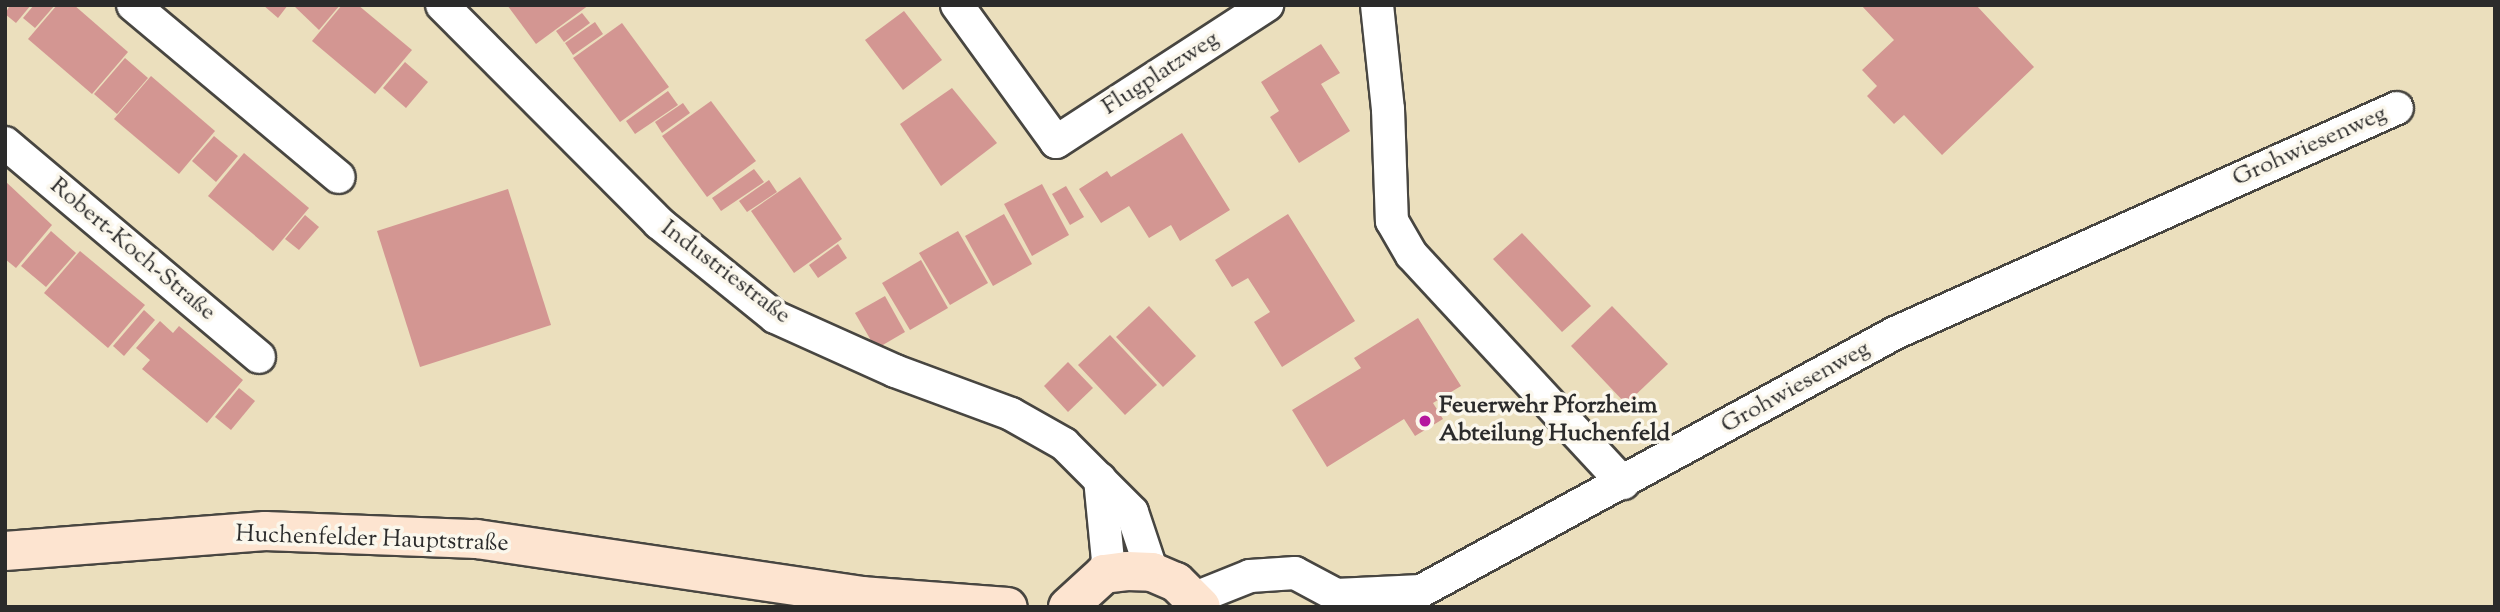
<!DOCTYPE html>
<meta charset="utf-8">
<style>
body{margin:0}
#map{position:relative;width:2500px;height:612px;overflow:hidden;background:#ebdfbd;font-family:"Sorts Mill Goudy",serif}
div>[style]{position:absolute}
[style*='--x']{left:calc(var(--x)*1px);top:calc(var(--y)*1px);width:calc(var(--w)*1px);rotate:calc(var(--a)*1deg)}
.building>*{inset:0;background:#d39692}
.roads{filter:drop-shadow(2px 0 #484641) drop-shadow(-2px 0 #484641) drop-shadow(0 2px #484641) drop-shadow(0 -2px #484641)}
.street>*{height:32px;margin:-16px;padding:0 16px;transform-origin:16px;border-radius:16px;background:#fff}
.secondary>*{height:38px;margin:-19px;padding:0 19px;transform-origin:19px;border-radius:19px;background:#fde4d0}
.dots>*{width:19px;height:19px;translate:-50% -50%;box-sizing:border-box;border:4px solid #fbf7ec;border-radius:50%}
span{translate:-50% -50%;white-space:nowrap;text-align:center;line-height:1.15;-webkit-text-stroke:7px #fbf7ec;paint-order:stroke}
.street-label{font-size:24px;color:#2b2b2b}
.poi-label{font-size:24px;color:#2b2b2b;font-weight:700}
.left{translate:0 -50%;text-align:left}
.frame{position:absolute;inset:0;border:7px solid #2b2b2b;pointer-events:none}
</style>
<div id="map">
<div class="building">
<div style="clip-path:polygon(10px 5px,31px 5px,16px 23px,5px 14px)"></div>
<div style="clip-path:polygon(34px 5px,55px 5px,35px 28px,23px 18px)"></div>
<div style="clip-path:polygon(57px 5px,74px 5px,128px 52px,92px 94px,28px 39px)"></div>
<div style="clip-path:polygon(263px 5px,288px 5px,278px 18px)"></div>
<div style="clip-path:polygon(293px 5px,340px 5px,319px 30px)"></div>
<div style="clip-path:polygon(342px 5px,358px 5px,412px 50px,375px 94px,312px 41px)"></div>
<div style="clip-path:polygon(507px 5px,589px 5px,536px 44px)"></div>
<div style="clip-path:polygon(1861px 5px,1976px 5px,2034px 67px,1942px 155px,1904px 115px,1894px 124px,1867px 96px,1877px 86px,1862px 70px,1894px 40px)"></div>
<div style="clip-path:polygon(904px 11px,942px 60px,903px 90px,865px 40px)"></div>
<div style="clip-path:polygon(582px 13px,590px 23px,564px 42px,556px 31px)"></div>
<div style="clip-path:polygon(595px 22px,603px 34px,573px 55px,565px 43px)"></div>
<div style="clip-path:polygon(622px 23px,669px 87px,620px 122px,573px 58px)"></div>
<div style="clip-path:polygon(1321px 44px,1340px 73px,1321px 84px,1350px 131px,1299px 163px,1270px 117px,1279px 111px,1261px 82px)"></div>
<div style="clip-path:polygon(125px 58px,148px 78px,117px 114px,94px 94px)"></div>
<div style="clip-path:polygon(405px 62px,428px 82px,406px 108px,383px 88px)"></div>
<div style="clip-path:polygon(151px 76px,215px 131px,179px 174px,114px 119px)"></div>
<div style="clip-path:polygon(952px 88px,997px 143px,941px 186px,900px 124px)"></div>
<div style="clip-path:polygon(668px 91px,678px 105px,635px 134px,626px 121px)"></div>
<div style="clip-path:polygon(711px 101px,756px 161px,707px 197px,662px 136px)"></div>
<div style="clip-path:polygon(683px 103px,690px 113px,662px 133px,655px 122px)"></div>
<div style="clip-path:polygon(1182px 133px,1230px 210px,1180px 241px,1171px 225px,1149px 238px,1129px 206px,1101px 223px,1079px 189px,1107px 171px,1111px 177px)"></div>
<div style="clip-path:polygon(214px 136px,238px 156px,216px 182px,192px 161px)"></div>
<div style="clip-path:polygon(244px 153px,309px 208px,273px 251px,208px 196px)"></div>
<div style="clip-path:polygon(754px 169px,764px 182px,721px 211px,712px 198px)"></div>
<div style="clip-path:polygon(800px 177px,842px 239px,794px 273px,751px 211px)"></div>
<div style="clip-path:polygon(769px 180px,777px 192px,747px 212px,739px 201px)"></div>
<div style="clip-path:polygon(5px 181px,52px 225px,16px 268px,5px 259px)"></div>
<div style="clip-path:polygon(1042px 184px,1069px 235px,1032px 256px,1004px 204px)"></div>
<div style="clip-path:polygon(1066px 186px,1084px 217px,1070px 225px,1052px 194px)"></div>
<div style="clip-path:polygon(508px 189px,551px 325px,420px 367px,377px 231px)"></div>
<div style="clip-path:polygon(1004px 214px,1032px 264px,993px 286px,965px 236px)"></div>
<div style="clip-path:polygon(1288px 214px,1355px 321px,1282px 367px,1254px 322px,1270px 312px,1248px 278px,1232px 287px,1215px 260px)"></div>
<div style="clip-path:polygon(305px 215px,319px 227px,299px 250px,285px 239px)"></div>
<div style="clip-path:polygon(51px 231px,76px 253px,46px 287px,21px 266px)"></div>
<div style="clip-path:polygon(958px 231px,988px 283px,950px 305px,919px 253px)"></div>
<div style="clip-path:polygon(1522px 233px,1591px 306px,1562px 332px,1493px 259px)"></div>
<div style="clip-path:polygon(838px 244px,847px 258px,818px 278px,809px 265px)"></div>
<div style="clip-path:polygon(80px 251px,145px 305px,108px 348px,44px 293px)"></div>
<div style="clip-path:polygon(921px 260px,948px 308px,910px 330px,882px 283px)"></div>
<div style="clip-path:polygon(885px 296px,905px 332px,876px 349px,855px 313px)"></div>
<div style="clip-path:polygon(1149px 306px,1196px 356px,1163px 387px,1116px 337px)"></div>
<div style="clip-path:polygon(1612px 306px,1668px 364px,1626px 404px,1571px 346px)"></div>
<div style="clip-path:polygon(144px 310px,155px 320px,124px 356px,113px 346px)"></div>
<div style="clip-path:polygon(1418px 318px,1461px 386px,1433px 403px,1443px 419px,1415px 436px,1404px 419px,1327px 467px,1292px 410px,1361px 368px,1354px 358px)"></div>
<div style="clip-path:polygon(160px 321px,173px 333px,179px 326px,243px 380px,207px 423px,142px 369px,150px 360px,136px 348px)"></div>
<div style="clip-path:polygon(1110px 335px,1157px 385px,1125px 415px,1078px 365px)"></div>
<div style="clip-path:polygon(1068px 362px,1093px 388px,1068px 412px,1044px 386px)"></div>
<div style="clip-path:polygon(239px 388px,255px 401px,231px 430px,215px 417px)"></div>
</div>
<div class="roads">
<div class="street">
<div style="--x:133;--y:5;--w:268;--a:39.9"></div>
<div style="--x:442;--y:5;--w:308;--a:45.1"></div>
<div style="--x:659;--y:223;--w:149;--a:39"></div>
<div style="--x:775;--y:317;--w:132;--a:24.2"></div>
<div style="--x:895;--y:371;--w:124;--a:20.3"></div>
<div style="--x:1011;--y:414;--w:61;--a:29.5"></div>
<div style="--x:1064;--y:444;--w:96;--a:45"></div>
<div style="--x:1132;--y:512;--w:63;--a:71.6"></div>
<div style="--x:957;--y:5;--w:169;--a:54.1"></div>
<div style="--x:1056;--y:142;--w:252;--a:-33"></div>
<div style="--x:1377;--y:5;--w:105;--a:84"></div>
<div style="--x:1388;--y:109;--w:112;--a:88"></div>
<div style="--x:1392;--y:221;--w:39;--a:60"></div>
<div style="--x:1412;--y:255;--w:311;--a:47.2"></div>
<div style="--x:5;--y:143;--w:332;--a:40.1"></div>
<div style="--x:1100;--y:479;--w:81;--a:84.4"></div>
<div style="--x:1108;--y:560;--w:15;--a:106"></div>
<div style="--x:1195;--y:598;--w:59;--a:-21.8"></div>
<div style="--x:1250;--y:576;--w:45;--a:-3.8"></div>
<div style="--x:1295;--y:573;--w:47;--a:28.2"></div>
<div style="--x:1336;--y:595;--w:85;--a:-2.7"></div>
<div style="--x:1421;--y:591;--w:540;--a:-28.56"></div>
<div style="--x:1895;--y:333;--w:550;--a:-24.14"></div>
</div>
<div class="secondary">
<div style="--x:5;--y:551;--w:261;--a:-4.4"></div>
<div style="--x:265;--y:531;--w:212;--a:2.2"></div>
<div style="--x:477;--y:539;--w:388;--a:8.4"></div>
<div style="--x:861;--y:596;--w:147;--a:4.3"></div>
<div style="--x:1068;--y:607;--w:49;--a:-42.5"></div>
<div style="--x:1104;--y:574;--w:23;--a:-7"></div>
<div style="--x:1127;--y:571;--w:25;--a:2"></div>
<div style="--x:1152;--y:572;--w:26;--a:23"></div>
<div style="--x:1176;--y:582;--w:35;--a:45"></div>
</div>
</div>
<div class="dots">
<div style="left:1425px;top:421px;background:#b5179e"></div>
</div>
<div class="street-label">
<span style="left:1161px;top:74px;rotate:-33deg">Flugplatzweg</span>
<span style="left:2310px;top:147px;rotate:-24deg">Grohwiesenweg</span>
<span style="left:132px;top:250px;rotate:40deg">Robert-Koch-Straße</span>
<span style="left:725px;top:273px;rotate:37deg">Industriestraße</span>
<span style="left:1796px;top:388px;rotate:-29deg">Grohwiesenweg</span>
<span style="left:372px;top:540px;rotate:2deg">Huchenfelder Hauptstraße</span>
</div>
<div class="poi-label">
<span class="left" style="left:1439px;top:421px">Feuerwehr Pforzheim<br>Abteilung Huchenfeld</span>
</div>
<div class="frame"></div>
</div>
